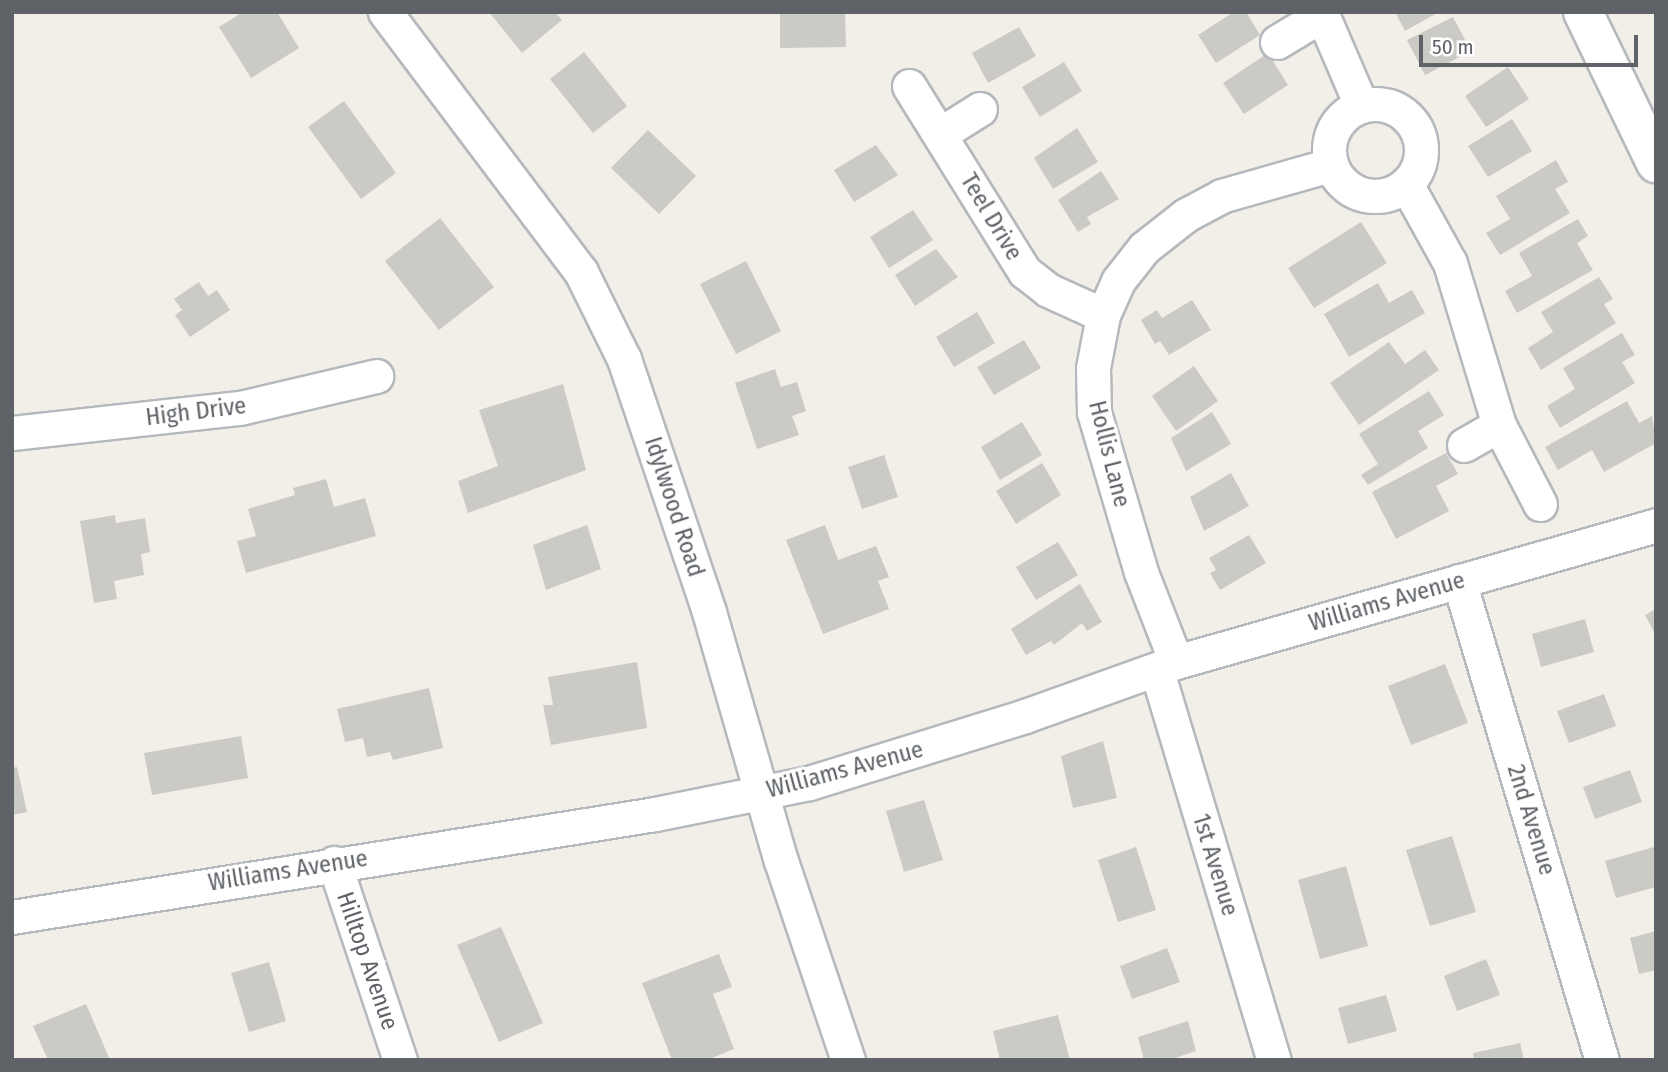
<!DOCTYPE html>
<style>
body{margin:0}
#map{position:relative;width:1668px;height:1072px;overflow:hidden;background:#f1efe8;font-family:"Fira Sans Condensed",sans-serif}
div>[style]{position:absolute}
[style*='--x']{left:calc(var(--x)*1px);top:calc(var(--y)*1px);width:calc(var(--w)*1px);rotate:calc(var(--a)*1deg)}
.building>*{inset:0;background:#cccac5}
.roads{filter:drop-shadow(2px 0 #b5b8bc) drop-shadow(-2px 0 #b5b8bc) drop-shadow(0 2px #b5b8bc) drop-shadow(0 -2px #b5b8bc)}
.street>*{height:33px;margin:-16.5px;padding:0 16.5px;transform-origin:16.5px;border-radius:16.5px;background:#fff}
.street>.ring{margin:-16.5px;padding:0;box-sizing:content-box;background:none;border:33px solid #fff;border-radius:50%}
.secondary>*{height:38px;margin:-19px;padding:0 19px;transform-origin:19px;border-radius:19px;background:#fff}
span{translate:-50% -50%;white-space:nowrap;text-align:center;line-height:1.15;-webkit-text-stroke:6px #fff;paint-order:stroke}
.street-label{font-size:24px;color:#5f6368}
.frame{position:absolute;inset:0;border:14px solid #5f6368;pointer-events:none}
.scale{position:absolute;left:1419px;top:35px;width:219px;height:32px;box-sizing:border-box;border:4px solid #5f6368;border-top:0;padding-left:9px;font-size:21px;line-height:24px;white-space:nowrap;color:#5f6368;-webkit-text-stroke:5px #fff;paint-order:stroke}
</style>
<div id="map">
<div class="building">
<div style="clip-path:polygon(243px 12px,277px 12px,299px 48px,251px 78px,219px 27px)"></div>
<div style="clip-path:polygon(489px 12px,555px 12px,562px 20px,522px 53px)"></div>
<div style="clip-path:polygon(780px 12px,845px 12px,846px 47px,780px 48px)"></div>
<div style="clip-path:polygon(1234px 12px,1246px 12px,1260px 35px,1216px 63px,1198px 35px)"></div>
<div style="clip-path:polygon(1395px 12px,1439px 12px,1405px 31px)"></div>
<div style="clip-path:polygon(1453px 17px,1471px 51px,1425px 75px,1407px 40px)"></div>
<div style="clip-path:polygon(1019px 27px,1036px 56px,988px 83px,972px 53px)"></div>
<div style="clip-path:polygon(584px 52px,627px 106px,593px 133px,550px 79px)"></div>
<div style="clip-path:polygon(1268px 53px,1288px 85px,1244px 114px,1223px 83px)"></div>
<div style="clip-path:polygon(1064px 62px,1082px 91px,1040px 117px,1022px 87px)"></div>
<div style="clip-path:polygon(1508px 67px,1529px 99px,1486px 127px,1465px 96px)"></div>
<div style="clip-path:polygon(344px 101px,396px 173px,361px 199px,308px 127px)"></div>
<div style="clip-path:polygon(1512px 119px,1532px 151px,1488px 177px,1468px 146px)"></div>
<div style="clip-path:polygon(1077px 128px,1098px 162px,1053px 189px,1034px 158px)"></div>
<div style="clip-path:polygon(648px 130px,696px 176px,659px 214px,611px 168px)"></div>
<div style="clip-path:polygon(876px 145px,898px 175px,854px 202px,834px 170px)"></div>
<div style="clip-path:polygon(1556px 160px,1568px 182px,1555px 189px,1570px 213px,1500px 255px,1486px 233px,1510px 219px,1496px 196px)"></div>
<div style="clip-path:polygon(1101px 171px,1119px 199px,1087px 217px,1091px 224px,1078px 232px,1058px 200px)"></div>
<div style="clip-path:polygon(913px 210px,933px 240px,889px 268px,870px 237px)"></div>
<div style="clip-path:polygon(440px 218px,494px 287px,439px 330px,385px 261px)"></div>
<div style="clip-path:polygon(1578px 219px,1588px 236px,1577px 243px,1593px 270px,1517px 313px,1505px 291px,1532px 276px,1519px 253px)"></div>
<div style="clip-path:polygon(1361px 222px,1387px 263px,1314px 308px,1288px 268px)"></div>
<div style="clip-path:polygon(936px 249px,958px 277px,915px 306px,895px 275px)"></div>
<div style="clip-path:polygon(746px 261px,781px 331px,736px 354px,700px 284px)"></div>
<div style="clip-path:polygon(1599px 277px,1613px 299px,1604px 304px,1616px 323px,1541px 370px,1528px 348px,1553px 332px,1541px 312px)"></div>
<div style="clip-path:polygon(199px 282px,208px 296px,217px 290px,230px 310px,190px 337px,175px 315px,182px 310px,174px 299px)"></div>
<div style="clip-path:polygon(1378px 283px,1389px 303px,1412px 290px,1425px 313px,1349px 357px,1324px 314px)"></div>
<div style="clip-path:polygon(1192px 300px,1211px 330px,1169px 355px,1160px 341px,1155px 344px,1141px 320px,1157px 310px,1162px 318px)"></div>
<div style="clip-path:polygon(977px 312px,995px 343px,954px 367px,936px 337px)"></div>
<div style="clip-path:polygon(1622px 333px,1635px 355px,1622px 362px,1635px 383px,1560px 428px,1547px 406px,1575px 389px,1563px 368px)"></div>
<div style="clip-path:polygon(1024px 340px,1041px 368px,994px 395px,977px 367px)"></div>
<div style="clip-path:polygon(1389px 342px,1405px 364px,1425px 350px,1439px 370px,1359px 425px,1330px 383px)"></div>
<div style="clip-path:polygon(1194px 366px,1218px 401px,1176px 431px,1152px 396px)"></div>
<div style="clip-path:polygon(775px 369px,781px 387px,797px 382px,806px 411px,792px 416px,799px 435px,757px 449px,735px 383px)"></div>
<div style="clip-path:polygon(563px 384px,586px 470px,468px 513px,458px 481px,498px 466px,479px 410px)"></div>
<div style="clip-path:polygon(1429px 391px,1444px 415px,1418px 431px,1428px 448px,1368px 485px,1361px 475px,1378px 464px,1359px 434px)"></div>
<div style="clip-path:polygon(1627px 401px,1639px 423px,1652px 416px,1656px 443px,1604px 472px,1592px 450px,1558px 470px,1545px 447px)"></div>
<div style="clip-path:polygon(1212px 412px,1231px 444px,1186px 471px,1171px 438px)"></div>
<div style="clip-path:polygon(1022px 422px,1042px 455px,1000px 480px,981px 447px)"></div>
<div style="clip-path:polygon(1446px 453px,1458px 474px,1436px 486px,1449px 511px,1396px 539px,1372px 492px)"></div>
<div style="clip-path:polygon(884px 455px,898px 497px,862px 509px,848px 467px)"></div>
<div style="clip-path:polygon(1042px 463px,1061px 495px,1016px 524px,996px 491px)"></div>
<div style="clip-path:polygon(1231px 473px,1249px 506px,1204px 531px,1190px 497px)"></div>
<div style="clip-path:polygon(326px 479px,334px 507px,365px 498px,376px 536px,246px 573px,237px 541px,256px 536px,248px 509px,295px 495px,293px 488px)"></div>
<div style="clip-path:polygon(115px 515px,116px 523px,145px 518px,150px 552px,141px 554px,144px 575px,114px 581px,117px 599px,94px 603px,80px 521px)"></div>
<div style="clip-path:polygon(587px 525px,601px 569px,546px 590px,533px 545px)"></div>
<div style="clip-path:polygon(825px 525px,838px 560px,876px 546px,889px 577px,878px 581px,889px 609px,823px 634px,786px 540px)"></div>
<div style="clip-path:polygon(1249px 535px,1266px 563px,1220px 590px,1210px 573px,1216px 570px,1209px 558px)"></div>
<div style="clip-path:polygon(1058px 542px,1078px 575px,1036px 600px,1016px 567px)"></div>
<div style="clip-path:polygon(1080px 584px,1102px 622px,1087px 631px,1082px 623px,1054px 645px,1051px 641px,1026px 655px,1011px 629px)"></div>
<div style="clip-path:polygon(1656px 609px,1656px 636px,1645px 615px)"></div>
<div style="clip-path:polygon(1585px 619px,1594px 652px,1541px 667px,1532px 634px)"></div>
<div style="clip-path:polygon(637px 662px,647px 728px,551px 745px,543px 705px,553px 705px,548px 677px)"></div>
<div style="clip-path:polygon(1445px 664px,1468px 723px,1411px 745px,1388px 686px)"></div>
<div style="clip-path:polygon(429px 688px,443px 748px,393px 760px,390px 752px,367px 757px,363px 738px,345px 742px,337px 709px)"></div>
<div style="clip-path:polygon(1604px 694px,1616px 726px,1569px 743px,1557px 711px)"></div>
<div style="clip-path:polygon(241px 736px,248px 778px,152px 795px,144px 753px)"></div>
<div style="clip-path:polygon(1103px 741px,1117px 798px,1073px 808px,1061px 756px)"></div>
<div style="clip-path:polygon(17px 767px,27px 812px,12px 815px,12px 768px)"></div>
<div style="clip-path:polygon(1630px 770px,1642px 802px,1595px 819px,1583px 787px)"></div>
<div style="clip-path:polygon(924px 800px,943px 860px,904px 872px,886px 811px)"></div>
<div style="clip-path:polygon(1452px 836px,1476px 912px,1430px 926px,1406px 850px)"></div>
<div style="clip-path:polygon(1136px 847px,1156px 910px,1118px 922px,1098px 860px)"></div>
<div style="clip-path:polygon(1654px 847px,1656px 887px,1616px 898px,1605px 861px)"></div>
<div style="clip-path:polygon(1346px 866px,1368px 946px,1320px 959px,1298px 880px)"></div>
<div style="clip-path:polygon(501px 927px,543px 1023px,499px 1042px,457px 945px)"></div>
<div style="clip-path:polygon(1656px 931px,1656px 970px,1639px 974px,1630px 938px)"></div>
<div style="clip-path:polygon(1167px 948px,1180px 982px,1132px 999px,1120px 966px)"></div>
<div style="clip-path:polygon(719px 954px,732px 987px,713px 994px,734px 1049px,707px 1060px,672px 1060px,642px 983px)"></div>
<div style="clip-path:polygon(1486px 959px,1500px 995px,1457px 1011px,1444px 976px)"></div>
<div style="clip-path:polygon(269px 962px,286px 1021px,249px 1032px,231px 973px)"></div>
<div style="clip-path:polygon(1386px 995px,1397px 1031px,1348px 1044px,1338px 1008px)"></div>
<div style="clip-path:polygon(86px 1004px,110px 1060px,48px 1060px,33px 1026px)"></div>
<div style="clip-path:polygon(1058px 1015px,1070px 1060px,1000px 1060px,993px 1031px)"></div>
<div style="clip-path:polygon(1188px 1021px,1196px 1051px,1169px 1060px,1144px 1060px,1138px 1037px)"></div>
<div style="clip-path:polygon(1520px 1043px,1524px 1060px,1474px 1060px,1473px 1053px)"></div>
</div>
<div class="roads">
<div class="street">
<div style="--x:385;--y:12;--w:326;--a:53"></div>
<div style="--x:581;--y:272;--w:97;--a:63.7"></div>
<div style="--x:624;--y:359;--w:267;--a:71.4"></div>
<div style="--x:709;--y:612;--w:259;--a:73.9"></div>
<div style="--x:781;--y:861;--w:210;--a:71.4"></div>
<div style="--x:1321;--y:12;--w:101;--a:66.7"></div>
<div style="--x:1277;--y:42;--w:52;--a:-31"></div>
<div style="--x:909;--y:86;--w:219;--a:58.1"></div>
<div style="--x:1025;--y:272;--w:29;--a:38"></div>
<div style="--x:1048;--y:290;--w:60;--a:24.4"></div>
<div class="ring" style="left:1329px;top:104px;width:59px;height:59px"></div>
<div style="--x:940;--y:134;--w:47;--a:-32"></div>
<div style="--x:1406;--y:184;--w:90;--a:60.9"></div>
<div style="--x:1450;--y:263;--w:169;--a:73.2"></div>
<div style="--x:1499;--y:425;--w:89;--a:62.6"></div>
<div style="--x:12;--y:433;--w:229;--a:-6.3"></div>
<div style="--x:240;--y:408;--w:140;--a:-13.2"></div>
<div style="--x:1464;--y:445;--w:40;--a:-29.7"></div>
<div style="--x:1459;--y:581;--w:500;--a:73.4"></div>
<div style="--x:1176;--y:662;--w:97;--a:-111.3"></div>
<div style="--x:1141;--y:572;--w:167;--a:-106.4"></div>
<div style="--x:1094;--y:412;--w:44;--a:-91.3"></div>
<div style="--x:1093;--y:368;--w:54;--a:-79.3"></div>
<div style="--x:1103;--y:315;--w:37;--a:-66"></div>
<div style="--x:1118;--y:281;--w:42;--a:-51.8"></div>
<div style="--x:1144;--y:248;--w:53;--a:-38.2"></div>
<div style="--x:1186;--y:215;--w:40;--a:-28"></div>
<div style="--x:1221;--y:196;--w:113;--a:-15.9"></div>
<div style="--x:1157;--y:671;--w:406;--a:73.3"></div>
<div style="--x:334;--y:863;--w:208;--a:71.5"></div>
<div style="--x:12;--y:917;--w:651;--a:-9.1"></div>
<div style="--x:655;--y:814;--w:157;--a:-11.4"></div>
<div style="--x:809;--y:783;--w:226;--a:-17.2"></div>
<div style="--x:1025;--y:716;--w:160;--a:-19.7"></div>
<div style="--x:1176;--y:662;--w:499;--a:-15.9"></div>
</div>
<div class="secondary">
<div style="--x:1583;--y:12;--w:168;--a:64.2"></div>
</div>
</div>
<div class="street-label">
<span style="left:991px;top:217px;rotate:59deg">Teel Drive</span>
<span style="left:196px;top:412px;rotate:-7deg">High Drive</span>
<span style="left:1109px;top:454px;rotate:76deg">Hollis Lane</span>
<span style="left:674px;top:507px;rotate:72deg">Idylwood Road</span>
<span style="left:1387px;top:602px;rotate:-16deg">Williams Avenue</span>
<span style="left:845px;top:770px;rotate:-15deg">Williams Avenue</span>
<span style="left:1531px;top:820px;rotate:73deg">2nd Avenue</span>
<span style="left:1215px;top:865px;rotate:73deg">1st Avenue</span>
<span style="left:288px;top:871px;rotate:-9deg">Williams Avenue</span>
<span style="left:367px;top:961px;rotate:71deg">Hilltop Avenue</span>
</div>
<div class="frame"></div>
<div class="scale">50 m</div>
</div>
